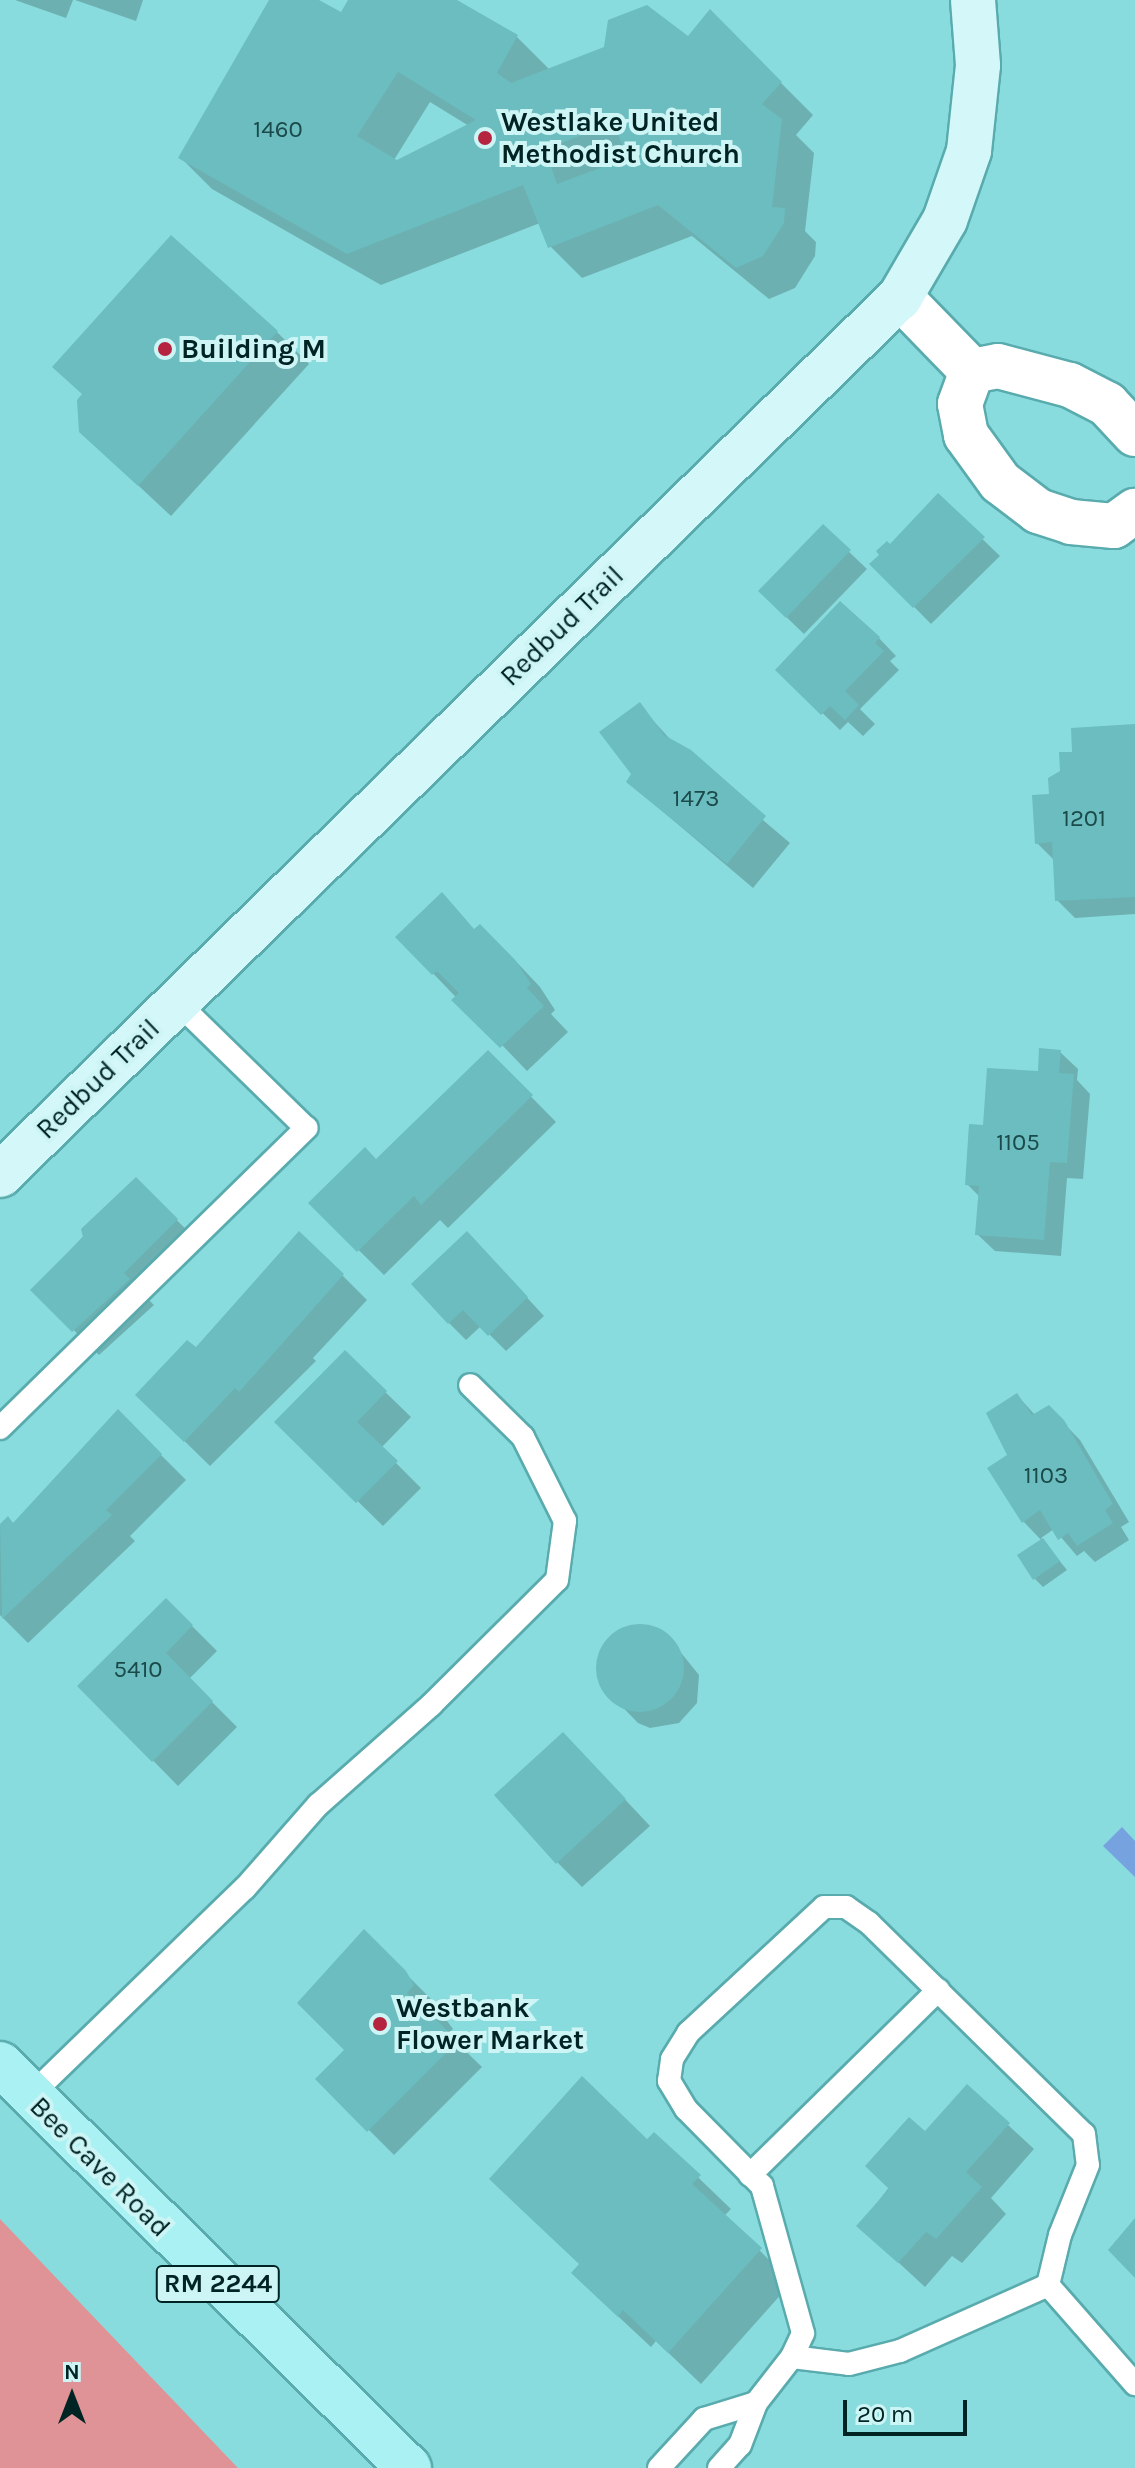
<!DOCTYPE html>
<style>
body{margin:0}
#map{position:relative;width:1135px;height:2468px;overflow:hidden;background:#89dcde;font-family:Karla,sans-serif}
div>[style]{position:absolute}
[style*='--x']{left:calc(var(--x)*1px);top:calc(var(--y)*1px);width:calc(var(--w)*1px);rotate:calc(var(--a)*1deg)}
.green>*{inset:0;background:#df9396}
.water>*{inset:0;background:#77a2e0}
.shadow>*{inset:0;background:#0003}
.building>*{inset:0;background:#6bbdbf}
.round{border-radius:50%}
.roads{filter:drop-shadow(2px 0 #59abad) drop-shadow(-2px 0 #59abad) drop-shadow(0 2px #59abad) drop-shadow(0 -2px #59abad)}
.lane>*{height:22px;margin:-11px;padding:0 11px;transform-origin:11px;border-radius:11px;background:#fff}
.street>*{height:44px;margin:-22px;padding:0 22px;transform-origin:22px;border-radius:22px;background:#fff}
.secondary>*{height:44px;margin:-22px;padding:0 22px;transform-origin:22px;border-radius:22px;background:#d4f8f9}
.primary>*{height:44px;margin:-22px;padding:0 22px;transform-origin:22px;border-radius:22px;background:#a9f1f3}
.dots>*{width:22px;height:22px;translate:-50% -50%;box-sizing:border-box;border:4px solid #cef5f5;border-radius:50%}
span{translate:-50% -50%;white-space:nowrap;text-align:center;line-height:1.15;-webkit-text-stroke:8px #cef5f5;paint-order:stroke}
.number-label{font-size:24px;color:#1b4a4b}
.number-label span{-webkit-text-stroke-width:0}
.shield-label span{padding:2px 6px;background:#cef5f5;border:2px solid;border-radius:6px;-webkit-text-stroke-width:0}
.shield-label{font-size:26px;color:#002324;font-weight:700}
.poi-label{font-size:28px;color:#002324;font-weight:700}
.left{translate:0 -50%;text-align:left}
.street-label{font-size:28px;color:#002324}
.north{position:absolute;left:32px;top:2356px;width:80px;height:80px;-webkit-text-stroke:6px #cef5f5;paint-order:stroke;rotate:0deg;font-size:22px;font-weight:700;line-height:32px;text-align:center;color:#002324}
.north::after{content:'';display:block;margin:auto;width:28px;height:36px;background:#002324;clip-path:polygon(50% 0,100% 100%,50% 72%,0 100%)}
.scale{position:absolute;left:843px;top:2400px;width:124px;height:36px;box-sizing:border-box;border:4px solid #002324;border-top:0;padding-left:10px;font-size:24px;line-height:28px;white-space:nowrap;color:#002324;-webkit-text-stroke:6px #cef5f5;paint-order:stroke}
</style>
<div id="map">
<div class="green">
<div style="clip-path:polygon(0 2219px,238px 2468px,0 2468px)"></div>
</div>
<div class="water">
<div style="clip-path:polygon(1122px 1827px,1135px 1841px,1135px 1877px,1103px 1846px)"></div>
</div>
<div class="shadow">
<div style="clip-path:polygon(15px 0,73px 0,66px 18px)"></div>
<div style="clip-path:polygon(75px 0,143px 0,136px 21px)"></div>
<div style="clip-path:polygon(evenodd,271px 0,314px 0,342px 15px,350px 0,453px 0,517px 37px,550px 70px,689px 39px,710px 12px,813px 115px,796px 135px,814px 153px,805px 231px,816px 242px,815px 256px,795px 288px,769px 299px,692px 236px,582px 278px,550px 246px,540px 223px,381px 285px,212px 189px,180px 157px,271px 0,430px 102px,469px 126px,397px 163px,394px 160px,430px 102px)"></div>
<div style="clip-path:polygon(277px 332px,309px 364px,171px 516px,81px 432px)"></div>
<div style="clip-path:polygon(938px 496px,1000px 556px,931px 624px,872px 564px)"></div>
<div style="clip-path:polygon(823px 527px,867px 569px,804px 634px,777px 608px)"></div>
<div style="clip-path:polygon(879px 638px,896px 656px,890px 661px,899px 670px,860px 709px,875px 724px,863px 736px,848px 722px,840px 730px,778px 670px)"></div>
<div style="clip-path:polygon(639px 705px,679px 749px,790px 843px,753px 888px,628px 782px,634px 774px)"></div>
<div style="clip-path:polygon(1135px 726px,1135px 914px,1075px 918px,1057px 900px,1055px 861px,1037px 843px,1051px 796px,1075px 754px)"></div>
<div style="clip-path:polygon(398px 937px,506px 951px,540px 987px,555px 1010px,551px 1014px,568px 1032px,527px 1071px)"></div>
<div style="clip-path:polygon(1060px 1052px,1078px 1069px,1077px 1080px,1090px 1094px,1083px 1179px,1067px 1178px,1061px 1256px,995px 1251px,977px 1234px,980px 1197px,967px 1184px,985px 1127px)"></div>
<div style="clip-path:polygon(488px 1053px,556px 1122px,448px 1228px,440px 1220px,384px 1275px,311px 1203px,376px 1162px)"></div>
<div style="clip-path:polygon(136px 1180px,202px 1245px,148px 1299px,154px 1305px,99px 1355px,33px 1290px)"></div>
<div style="clip-path:polygon(484px 1251px,544px 1316px,506px 1351px,481px 1326px,466px 1340px,449px 1323px)"></div>
<div style="clip-path:polygon(342px 1275px,367px 1300px,313px 1358px,316px 1361px,210px 1466px,163px 1420px,196px 1350px)"></div>
<div style="clip-path:polygon(345px 1353px,411px 1417px,381px 1448px,421px 1488px,383px 1526px,277px 1422px)"></div>
<div style="clip-path:polygon(1017px 1395px,1035px 1415px,1048px 1407px,1080px 1440px,1129px 1522px,1121px 1527px,1129px 1540px,1095px 1562px,1084px 1551px,1077px 1556px,1054px 1529px,1041px 1538px,1067px 1570px,1043px 1587px,1035px 1579px,1042px 1541px,1023px 1521px,1010px 1456px)"></div>
<div style="clip-path:polygon(118px 1412px,186px 1480px,130px 1536px,135px 1541px,28px 1643px,0 1615px,0 1527px,8px 1519px,14px 1525px)"></div>
<div style="clip-path:polygon(166px 1600px,217px 1651px,189px 1679px,237px 1727px,178px 1786px,80px 1686px)"></div>
<div style="clip-path:polygon(637px 1626px,665px 1633px,699px 1675px,697px 1703px,679px 1723px,650px 1728px,638px 1723px,601px 1685px,599px 1659px,604px 1646px)"></div>
<div style="clip-path:polygon(588px 1760px,650px 1826px,582px 1887px,557px 1862px)"></div>
<div style="clip-path:polygon(364px 1932px,431px 1999px,453px 2029px,448px 2034px,482px 2067px,394px 2155px,318px 2079px,347px 2050px)"></div>
<div style="clip-path:polygon(967px 2087px,1034px 2149px,991px 2198px,1006px 2214px,962px 2263px,952px 2256px,925px 2287px,859px 2226px)"></div>
<div style="clip-path:polygon(654px 2135px,731px 2209px,724px 2216px,792px 2282px,701px 2384px,656px 2341px,651px 2347px,606px 2305px,581px 2265px)"></div>
</div>
<div class="building">
<div style="clip-path:polygon(evenodd,269px 0,319px 0,341px 12px,348px 0,457px 0,518px 35px,497px 73px,511px 83px,604px 47px,608px 20px,647px 5px,688px 36px,710px 9px,782px 82px,762px 104px,782px 119px,772px 207px,785px 208px,784px 223px,763px 256px,736px 268px,658px 205px,548px 248px,523px 185px,347px 254px,178px 158px,269px 0,398px 72px,476px 120px,397px 160px,357px 136px,398px 72px,269px 0,614px 123px,627px 158px,557px 184px,545px 149px,614px 123px)"></div>
<div style="clip-path:polygon(171px 235px,278px 331px,138px 486px,79px 432px,77px 400px,82px 394px,52px 367px)"></div>
<div style="clip-path:polygon(938px 493px,985px 537px,913px 608px,869px 564px,879px 555px,876px 551px,887px 541px,890px 544px)"></div>
<div style="clip-path:polygon(823px 524px,851px 550px,786px 618px,758px 591px)"></div>
<div style="clip-path:polygon(840px 601px,880px 637px,875px 643px,884px 651px,845px 691px,859px 705px,845px 720px,830px 706px,821px 715px,775px 670px)"></div>
<div style="clip-path:polygon(640px 702px,664px 735px,691px 750px,766px 816px,727px 864px,626px 782px,631px 774px,599px 732px)"></div>
<div style="clip-path:polygon(1135px 724px,1135px 897px,1055px 901px,1052px 842px,1035px 844px,1032px 795px,1049px 794px,1048px 778px,1060px 771px,1059px 752px,1072px 752px,1071px 728px)"></div>
<div style="clip-path:polygon(442px 892px,474px 929px,480px 924px,516px 961px,531px 984px,527px 988px,544px 1006px,500px 1048px,451px 1000px,459px 993px,437px 971px,432px 975px,395px 937px)"></div>
<div style="clip-path:polygon(1039px 1048px,1061px 1050px,1059px 1073px,1074px 1074px,1067px 1163px,1050px 1162px,1044px 1240px,975px 1235px,979px 1186px,965px 1185px,969px 1124px,983px 1125px,987px 1068px,1038px 1071px)"></div>
<div style="clip-path:polygon(488px 1050px,533px 1095px,421px 1205px,414px 1196px,357px 1252px,308px 1203px,365px 1147px,376px 1159px)"></div>
<div style="clip-path:polygon(136px 1177px,178px 1219px,124px 1273px,130px 1279px,72px 1332px,30px 1290px,83px 1237px,81px 1229px)"></div>
<div style="clip-path:polygon(299px 1231px,344px 1274px,239px 1392px,235px 1388px,184px 1442px,135px 1395px,187px 1340px,196px 1347px)"></div>
<div style="clip-path:polygon(467px 1231px,528px 1297px,488px 1336px,463px 1310px,448px 1324px,411px 1284px)"></div>
<div style="clip-path:polygon(345px 1350px,387px 1391px,357px 1422px,398px 1461px,356px 1503px,274px 1422px)"></div>
<div style="clip-path:polygon(1017px 1393px,1032px 1415px,1049px 1405px,1064px 1420px,1113px 1504px,1105px 1510px,1113px 1523px,1077px 1546px,1068px 1533px,1058px 1540px,1040px 1510px,1022px 1523px,987px 1468px,1007px 1455px,986px 1413px)"></div>
<div style="clip-path:polygon(118px 1409px,162px 1454px,106px 1510px,112px 1515px,2px 1619px,0 1524px,8px 1516px,13px 1523px)"></div>
<div style="clip-path:polygon(1043px 1538px,1060px 1561px,1033px 1580px,1017px 1555px)"></div>
<div style="clip-path:polygon(166px 1598px,193px 1625px,166px 1653px,213px 1701px,152px 1762px,77px 1686px)"></div>
<div class="round" style="left:596px;top:1624px;width:88px;height:88px"></div>
<div style="clip-path:polygon(563px 1732px,626px 1799px,556px 1864px,494px 1795px)"></div>
<div style="clip-path:polygon(364px 1929px,406px 1971px,414px 1985px,407px 1993px,415px 2001px,421px 1995px,429px 2002px,424px 2008px,458px 2041px,367px 2132px,315px 2079px,344px 2050px,297px 2003px)"></div>
<div style="clip-path:polygon(582px 2076px,647px 2139px,654px 2132px,701px 2175px,692px 2184px,762px 2248px,668px 2353px,623px 2310px,618px 2317px,571px 2273px,579px 2264px,489px 2179px)"></div>
<div style="clip-path:polygon(967px 2084px,1010px 2123px,966px 2172px,982px 2187px,936px 2239px,926px 2232px,898px 2263px,856px 2226px,889px 2189px,865px 2166px,909px 2117px,925px 2131px)"></div>
<div style="clip-path:polygon(1135px 2218px,1135px 2278px,1108px 2250px)"></div>
</div>
<div class="roads">
<div class="lane">
<div style="--x:0;--y:1428;--w:429;--a:-44.4"></div>
<div style="--x:306;--y:1128;--w:180;--a:-135.7"></div>
<div style="--x:30;--y:2096;--w:299;--a:-44.1"></div>
<div style="--x:245;--y:1888;--w:111;--a:-48.7"></div>
<div style="--x:318;--y:1805;--w:151;--a:-41.5"></div>
<div style="--x:431;--y:1705;--w:177;--a:-44.8"></div>
<div style="--x:557;--y:1580;--w:60;--a:-82.3"></div>
<div style="--x:565;--y:1521;--w:94;--a:-116.6"></div>
<div style="--x:523;--y:1437;--w:74;--a:-135.5"></div>
<div style="--x:750;--y:2175;--w:264;--a:-44.5"></div>
<div style="--x:792;--y:2357;--w:57;--a:7"></div>
<div style="--x:849;--y:2364;--w:53;--a:-14.3"></div>
<div style="--x:900;--y:2351;--w:162;--a:-24"></div>
<div style="--x:659;--y:2468;--w:67;--a:-47.4"></div>
<div style="--x:704;--y:2419;--w:54;--a:-17.1"></div>
<div style="--x:719;--y:2468;--w:31;--a:-48"></div>
<div style="--x:740;--y:2445;--w:45;--a:-69.1"></div>
<div style="--x:756;--y:2403;--w:58;--a:-52"></div>
<div style="--x:792;--y:2357;--w:26;--a:-65"></div>
<div style="--x:803;--y:2333;--w:153;--a:-105.6"></div>
<div style="--x:762;--y:2186;--w:108;--a:-134.6"></div>
<div style="--x:686;--y:2109;--w:33;--a:-121"></div>
<div style="--x:669;--y:2081;--w:22;--a:-82"></div>
<div style="--x:672;--y:2059;--w:31;--a:-58"></div>
<div style="--x:688;--y:2033;--w:185;--a:-42.8"></div>
<div style="--x:824;--y:1907;--w:22;--a:0"></div>
<div style="--x:846;--y:1907;--w:28;--a:35"></div>
<div style="--x:869;--y:1923;--w:301;--a:44.5"></div>
<div style="--x:1084;--y:2134;--w:31;--a:83"></div>
<div style="--x:1088;--y:2165;--w:75;--a:111.8"></div>
<div style="--x:1060;--y:2235;--w:51;--a:103.5"></div>
<div style="--x:1048;--y:2285;--w:132;--a:48.7"></div>
</div>
<div class="street">
<div style="--x:900;--y:297;--w:103;--a:45.8"></div>
<div style="--x:972;--y:371;--w:35;--a:110"></div>
<div style="--x:960;--y:404;--w:32;--a:79"></div>
<div style="--x:966;--y:435;--w:58;--a:54.1"></div>
<div style="--x:1000;--y:482;--w:48;--a:37.3"></div>
<div style="--x:1038;--y:511;--w:35;--a:18"></div>
<div style="--x:1071;--y:522;--w:43;--a:5.3"></div>
<div style="--x:1114;--y:526;--w:26;--a:-36"></div>
<div style="--x:972;--y:371;--w:26;--a:-11"></div>
<div style="--x:998;--y:366;--w:74;--a:14.8"></div>
<div style="--x:1070;--y:385;--w:42;--a:27.2"></div>
<div style="--x:1107;--y:404;--w:41;--a:47"></div>
</div>
<div class="secondary">
<div style="--x:0;--y:1175;--w:1257;--a:-44.29"></div>
<div style="--x:900;--y:297;--w:89;--a:-59.7"></div>
<div style="--x:945;--y:220;--w:73;--a:-70.8"></div>
<div style="--x:969;--y:151;--w:86;--a:-84"></div>
<div style="--x:978;--y:65;--w:65;--a:-94.4"></div>
</div>
<div class="primary">
<div style="--x:0;--y:2064;--w:575;--a:44.65"></div>
</div>
</div>
<div class="dots">
<div style="left:485px;top:138px;background:#b6253f"></div>
<div style="left:165px;top:349px;background:#b6253f"></div>
<div style="left:380px;top:2024px;background:#b6253f"></div>
</div>
<div class="number-label">
<span style="left:278px;top:130px">1460</span>
<span style="left:696px;top:799px">1473</span>
<span style="left:1084px;top:819px">1201</span>
<span style="left:1018px;top:1143px">1105</span>
<span style="left:1046px;top:1476px">1103</span>
<span style="left:138px;top:1670px">5410</span>
</div>
<div class="shield-label">
<span style="left:218px;top:2284px">RM 2244</span>
</div>
<div class="poi-label">
<span class="left" style="left:501px;top:138px">Westlake United<br>Methodist Church</span>
<span class="left" style="left:181px;top:349px">Building M</span>
<span class="left" style="left:396px;top:2024px">Westbank<br>Flower Market</span>
</div>
<div class="street-label">
<span style="left:562px;top:626px;rotate:-44deg">Redbud Trail</span>
<span style="left:98px;top:1079px;rotate:-44deg">Redbud Trail</span>
<span style="left:100px;top:2167px;rotate:45deg">Bee Cave Road</span>
</div>
<div class="north">N</div>
<div class="scale">20 m</div>
</div>
